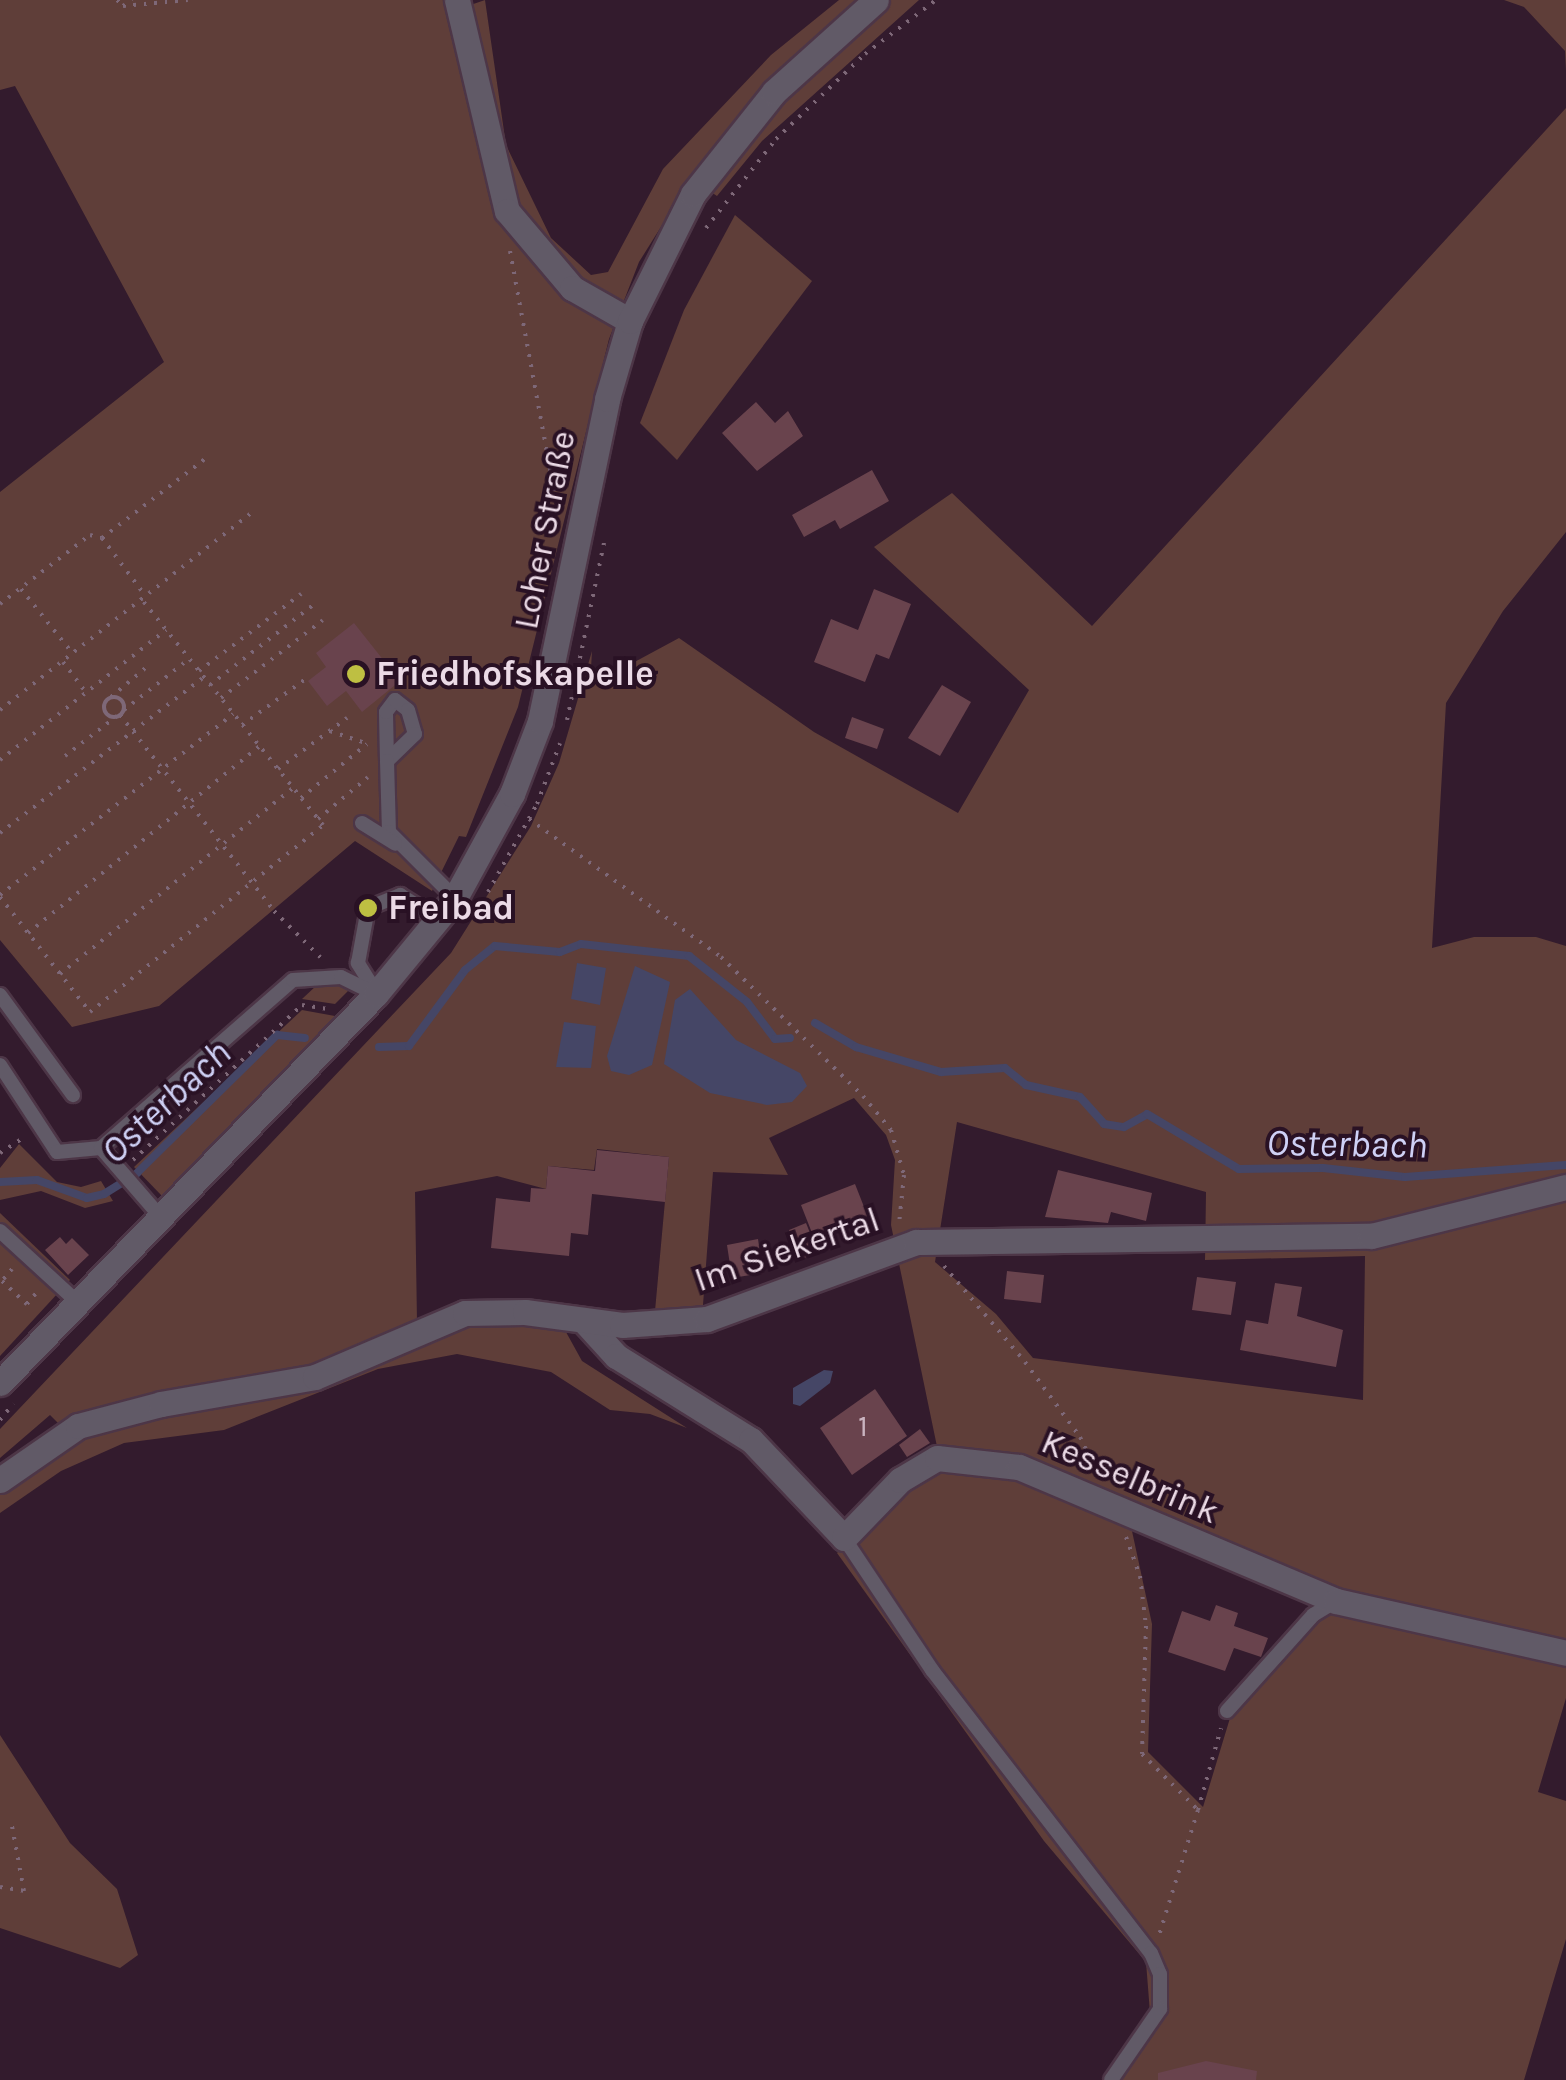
<!DOCTYPE html>
<meta charset="utf-8">
<style>
body{margin:0}
#map{position:relative;width:1566px;height:2080px;overflow:hidden;background:#331b2d;font-family:Karla,sans-serif}
div>[style]{position:absolute}
[style*='--x']{left:calc(var(--x)*1px);top:calc(var(--y)*1px);width:calc(var(--w)*1px);rotate:calc(var(--a)*1deg)}
.green>*{inset:0;background:#5f3e39}
.water>*{inset:0;background:#454666}
.stream>*{height:8px;margin:-4px;padding:0 4px;transform-origin:4px;border-radius:4px;background:#454666}
.building>*{inset:0;background:#69434d}
.path>*{height:4px;margin-top:-2px;transform-origin:0;background:repeating-linear-gradient(90deg,#7e6878 0 2.5px,transparent 0 10.5px)}
.path>.ring{margin:-2px;padding:0;box-sizing:content-box;background:none;border:4px solid #7e6878;border-radius:50%}
.roads{filter:drop-shadow(2px 0 #4d3647) drop-shadow(-2px 0 #4d3647) drop-shadow(0 2px #4d3647) drop-shadow(0 -2px #4d3647)}
.service>*{height:14px;margin:-7px;padding:0 7px;transform-origin:7px;border-radius:7px;background:#615a67}
.minor>*{height:25px;margin:-12.5px;padding:0 12.5px;transform-origin:12.5px;border-radius:12.5px;background:#615a67}
.tertiary>*{height:25px;margin:-12.5px;padding:0 12.5px;transform-origin:12.5px;border-radius:12.5px;background:#615a67}
.dots>*{width:28px;height:28px;translate:-50% -50%;box-sizing:border-box;border:5px solid #291124;border-radius:50%}
span{translate:-50% -50%;white-space:nowrap;text-align:center;line-height:1.15;-webkit-text-stroke:8px #291124;paint-order:stroke}
.number-label{font-size:30px;color:#cab4c0}
.number-label span{-webkit-text-stroke-width:0}
.street-label{font-size:35px;color:#ebdae6}
.poi-label{font-size:35px;color:#ebdae6;font-weight:700}
.left{translate:0 -50%;text-align:left}
.water-label{font-size:38px;color:#ced0f5;font-style:italic}
</style>
<div id="map">
<div class="green">
<div style="clip-path:polygon(0 0,447px 0,453px 11px,485px 0,506px 145px,551px 238px,591px 275px,608px 272px,663px 169px,771px 55px,839px 0,919px 0,762px 141px,717px 196px,691px 179px,639px 262px,609px 339px,518px 707px,466px 837px,459px 836px,432px 891px,355px 841px,159px 1006px,72px 1027px,0 940px,0 492px,164px 362px,15px 86px,0 90px)"></div>
<div style="clip-path:polygon(1504px 0,1566px 0,1566px 71px,1565px 51px,1524px 7px)"></div>
<div style="clip-path:polygon(evenodd,1566px 108px,1566px 532px,1503px 611px,1446px 703px,1432px 948px,1474px 937px,1536px 937px,1566px 946px,1566px 1698px,1538px 1792px,1566px 1801px,1566px 1939px,1524px 2080px,1102px 2080px,1150px 2013px,1146px 1962px,1044px 1841px,837px 1553px,904px 1483px,940px 1461px,891px 1225px,895px 1160px,886px 1135px,854px 1098px,769px 1138px,788px 1175px,713px 1172px,703px 1305px,655px 1311px,669px 1157px,597px 1149px,594px 1170px,548px 1166px,546px 1189px,497px 1176px,415px 1192px,417px 1321px,516px 1323px,566px 1332px,582px 1361px,687px 1428px,650px 1414px,610px 1410px,551px 1372px,457px 1354px,378px 1369px,224px 1430px,124px 1443px,61px 1471px,0 1513px,0 1495px,74px 1439px,50px 1415px,0 1458px,0 1429px,451px 953px,531px 826px,559px 763px,592px 651px,590px 686px,679px 638px,814px 732px,958px 813px,1029px 690px,874px 547px,952px 493px,1092px 626px,1566px 108px,957px 1122px,1206px 1192px,1205px 1260px,1365px 1256px,1363px 1400px,1033px 1358px,996px 1314px,935px 1262px,957px 1122px,1566px 108px,1132px 1531px,1338px 1609px,1316px 1620px,1230px 1718px,1203px 1807px,1148px 1752px,1152px 1624px,1132px 1531px)"></div>
<div style="clip-path:polygon(735px 215px,812px 281px,677px 460px,640px 423px,684px 310px)"></div>
<div style="clip-path:polygon(341px 982px,351px 988px,335px 1004px,302px 999px,317px 985px)"></div>
<div style="clip-path:polygon(302px 1010px,335px 1016px,162px 1196px,134px 1167px)"></div>
<div style="clip-path:polygon(19px 1144px,57px 1182px,81px 1187px,101px 1181px,113px 1201px,85px 1208px,41px 1191px,0 1200px,0 1168px)"></div>
<div style="clip-path:polygon(0 1213px,70px 1280px,0 1356px)"></div>
<div style="clip-path:polygon(0 1735px,70px 1843px,117px 1889px,138px 1955px,120px 1968px,0 1928px)"></div>
</div>
<div class="water">
<div style="clip-path:polygon(577px 963px,606px 968px,600px 1005px,571px 999px)"></div>
<div style="clip-path:polygon(635px 966px,670px 982px,652px 1065px,629px 1075px,611px 1071px,607px 1056px)"></div>
<div style="clip-path:polygon(690px 989px,736px 1040px,800px 1073px,807px 1086px,792px 1102px,767px 1105px,710px 1093px,664px 1064px,675px 1000px)"></div>
<div style="clip-path:polygon(564px 1022px,596px 1026px,591px 1068px,556px 1067px)"></div>
<div style="clip-path:polygon(824px 1370px,833px 1371px,830px 1383px,800px 1406px,793px 1404px,793px 1388px)"></div>
</div>
<div class="stream">
<div style="--x:815;--y:1023;--w:48;--a:30.3"></div>
<div style="--x:856;--y:1047;--w:89;--a:16.4"></div>
<div style="--x:941;--y:1072;--w:64;--a:-3.6"></div>
<div style="--x:1005;--y:1068;--w:27;--a:39"></div>
<div style="--x:1026;--y:1085;--w:55;--a:12.5"></div>
<div style="--x:1080;--y:1097;--w:36;--a:48"></div>
<div style="--x:1104;--y:1124;--w:20;--a:9"></div>
<div style="--x:1124;--y:1127;--w:26;--a:-29"></div>
<div style="--x:1147;--y:1114;--w:107;--a:30.9"></div>
<div style="--x:1239;--y:1169;--w:84;--a:-0.7"></div>
<div style="--x:1323;--y:1168;--w:82;--a:6.3"></div>
<div style="--x:1405;--y:1177;--w:161;--a:-4.3"></div>
<div style="--x:379;--y:1047;--w:30;--a:-2"></div>
<div style="--x:409;--y:1046;--w:94;--a:-53.6"></div>
<div style="--x:465;--y:970;--w:38;--a:-39"></div>
<div style="--x:495;--y:946;--w:65;--a:5.3"></div>
<div style="--x:560;--y:952;--w:22;--a:-21"></div>
<div style="--x:581;--y:944;--w:109;--a:6.3"></div>
<div style="--x:689;--y:956;--w:74;--a:38.4"></div>
<div style="--x:747;--y:1002;--w:46;--a:52.9"></div>
<div style="--x:775;--y:1039;--w:15;--a:-4"></div>
<div style="--x:0;--y:1182;--w:37;--a:-3"></div>
<div style="--x:37;--y:1180;--w:53;--a:19.8"></div>
<div style="--x:87;--y:1198;--w:17;--a:-13"></div>
<div style="--x:104;--y:1194;--w:39;--a:-32"></div>
<div style="--x:137;--y:1173;--w:197;--a:-44.6"></div>
<div style="--x:277;--y:1035;--w:28;--a:6"></div>
</div>
<div class="building">
<div style="clip-path:polygon(756px 402px,775px 423px,788px 411px,803px 436px,757px 471px,722px 433px)"></div>
<div style="clip-path:polygon(872px 470px,889px 501px,840px 529px,835px 520px,804px 537px,792px 515px)"></div>
<div style="clip-path:polygon(874px 589px,911px 604px,889px 659px,876px 654px,865px 682px,814px 662px,831px 619px,858px 630px)"></div>
<div style="clip-path:polygon(354px 623px,400px 681px,362px 712px,346px 691px,327px 706px,308px 681px,326px 667px,316px 653px)"></div>
<div style="clip-path:polygon(942px 685px,971px 702px,940px 756px,908px 738px)"></div>
<div style="clip-path:polygon(852px 717px,884px 729px,877px 749px,845px 738px)"></div>
<div style="clip-path:polygon(597px 1150px,669px 1157px,665px 1202px,592px 1194px,588px 1235px,571px 1233px,569px 1256px,491px 1248px,496px 1198px,530px 1202px,531px 1188px,546px 1189px,548px 1166px,595px 1171px)"></div>
<div style="clip-path:polygon(1058px 1170px,1152px 1193px,1146px 1221px,1111px 1212px,1108px 1223px,1045px 1217px)"></div>
<div style="clip-path:polygon(855px 1184px,868px 1217px,814px 1238px,801px 1205px)"></div>
<div style="clip-path:polygon(806px 1223px,818px 1253px,801px 1259px,789px 1230px)"></div>
<div style="clip-path:polygon(60px 1237px,66px 1244px,72px 1238px,89px 1255px,68px 1275px,45px 1250px)"></div>
<div style="clip-path:polygon(758px 1239px,763px 1273px,732px 1278px,727px 1245px)"></div>
<div style="clip-path:polygon(1007px 1271px,1044px 1275px,1041px 1303px,1004px 1299px)"></div>
<div style="clip-path:polygon(1197px 1277px,1236px 1282px,1231px 1315px,1192px 1310px)"></div>
<div style="clip-path:polygon(1275px 1283px,1302px 1287px,1297px 1316px,1343px 1330px,1336px 1367px,1240px 1350px,1246px 1320px,1268px 1324px)"></div>
<div style="clip-path:polygon(875px 1389px,907px 1436px,852px 1475px,820px 1428px)"></div>
<div style="clip-path:polygon(920px 1429px,930px 1443px,907px 1457px,899px 1445px)"></div>
<div style="clip-path:polygon(1216px 1605px,1238px 1613px,1234px 1626px,1268px 1638px,1261px 1657px,1234px 1648px,1225px 1671px,1168px 1652px,1182px 1611px,1210px 1621px)"></div>
<div style="clip-path:polygon(1206px 2061px,1257px 2071px,1256px 2080px,1158px 2080px,1158px 2073px)"></div>
</div>
<div class="path">
<div style="--x:117;--y:0;--w:8;--a:45"></div>
<div style="--x:123;--y:6;--w:11;--a:-34"></div>
<div style="--x:123;--y:6;--w:65;--a:-5.3"></div>
<div style="--x:706;--y:228;--w:113;--a:-51.8"></div>
<div style="--x:776;--y:139;--w:123;--a:-43.7"></div>
<div style="--x:865;--y:54;--w:89;--a:-37.3"></div>
<div style="--x:510;--y:251;--w:265;--a:79.6"></div>
<div style="--x:102;--y:538;--w:70;--a:53.1"></div>
<div style="--x:21;--y:589;--w:83;--a:51.3"></div>
<div style="--x:0;--y:604;--w:113;--a:-37.5"></div>
<div style="--x:90;--y:535;--w:12;--a:14"></div>
<div style="--x:102;--y:538;--w:136;--a:-37.5"></div>
<div style="--x:63;--y:662;--w:39;--a:53"></div>
<div style="--x:199;--y:671;--w:128;--a:-37"></div>
<div style="--x:210;--y:685;--w:129;--a:-37.8"></div>
<div style="--x:111;--y:697;--w:50;--a:-40.1"></div>
<div class="ring" style="left:104px;top:697px;width:16px;height:16px"></div>
<div style="--x:221;--y:698;--w:128;--a:-37.4"></div>
<div style="--x:0;--y:710;--w:324;--a:-38.1"></div>
<div style="--x:124;--y:710;--w:83;--a:-38.1"></div>
<div style="--x:120;--y:715;--w:249;--a:51.8"></div>
<div style="--x:274;--y:911;--w:71;--a:45"></div>
<div style="--x:567;--y:720;--w:181;--a:-78.2"></div>
<div style="--x:242;--y:725;--w:80;--a:-35.9"></div>
<div style="--x:330;--y:731;--w:40;--a:18.9"></div>
<div style="--x:65;--y:756;--w:66;--a:-37.6"></div>
<div style="--x:0;--y:760;--w:211;--a:-38.1"></div>
<div style="--x:278;--y:769;--w:86;--a:-36.5"></div>
<div style="--x:301;--y:798;--w:85;--a:-39.3"></div>
<div style="--x:318;--y:819;--w:65;--a:-40"></div>
<div style="--x:529;--y:819;--w:236;--a:35.7"></div>
<div style="--x:721;--y:957;--w:199;--a:44.4"></div>
<div style="--x:863;--y:1096;--w:44;--a:50.5"></div>
<div style="--x:891;--y:1130;--w:47;--a:73.9"></div>
<div style="--x:904;--y:1175;--w:49;--a:95.8"></div>
<div style="--x:0;--y:833;--w:257;--a:-37.4"></div>
<div style="--x:488;--y:892;--w:101;--a:-60.9"></div>
<div style="--x:537;--y:804;--w:65;--a:-69.3"></div>
<div style="--x:0;--y:895;--w:295;--a:-37.8"></div>
<div style="--x:0;--y:897;--w:146;--a:52"></div>
<div style="--x:90;--y:1012;--w:299;--a:-38.7"></div>
<div style="--x:323;--y:825;--w:287;--a:-128.8"></div>
<div style="--x:28;--y:933;--w:298;--a:-38.9"></div>
<div style="--x:60;--y:974;--w:298;--a:-38.6"></div>
<div style="--x:0;--y:1153;--w:30;--a:-33"></div>
<div style="--x:133;--y:1160;--w:229;--a:-42.5"></div>
<div style="--x:302;--y:1005;--w:26;--a:9"></div>
<div style="--x:944;--y:1266;--w:126;--a:49.8"></div>
<div style="--x:1025;--y:1362;--w:93;--a:53.7"></div>
<div style="--x:1080;--y:1437;--w:41;--a:64.1"></div>
<div style="--x:12;--y:1269;--w:16;--a:130"></div>
<div style="--x:2;--y:1281;--w:34;--a:43"></div>
<div style="--x:27;--y:1304;--w:16;--a:-50"></div>
<div style="--x:0;--y:1420;--w:21;--a:-51"></div>
<div style="--x:1126;--y:1537;--w:41;--a:70.3"></div>
<div style="--x:1140;--y:1576;--w:50;--a:83.2"></div>
<div style="--x:1146;--y:1626;--w:128;--a:91.8"></div>
<div style="--x:1142;--y:1754;--w:79;--a:45"></div>
<div style="--x:1198;--y:1810;--w:131;--a:107.3"></div>
<div style="--x:1198;--y:1810;--w:85;--a:-74.3"></div>
<div style="--x:0;--y:1887;--w:24;--a:9"></div>
<div style="--x:24;--y:1891;--w:66;--a:-100.5"></div>
</div>
<div class="roads">
<div class="service">
<div style="--x:387;--y:761;--w:49;--a:-91.2"></div>
<div style="--x:386;--y:712;--w:15;--a:-53"></div>
<div style="--x:395;--y:700;--w:16;--a:38"></div>
<div style="--x:408;--y:710;--w:25;--a:74"></div>
<div style="--x:415;--y:734;--w:39;--a:136"></div>
<div style="--x:387;--y:761;--w:71;--a:88.4"></div>
<div style="--x:389;--y:832;--w:93;--a:45"></div>
<div style="--x:362;--y:823;--w:39;--a:32"></div>
<div style="--x:374;--y:989;--w:31;--a:-122"></div>
<div style="--x:358;--y:963;--w:56;--a:-79.7"></div>
<div style="--x:368;--y:908;--w:35;--a:-22"></div>
<div style="--x:400;--y:895;--w:47;--a:32"></div>
<div style="--x:0;--y:995;--w:124;--a:53.9"></div>
<div style="--x:0;--y:1065;--w:104;--a:56.8"></div>
<div style="--x:57;--y:1152;--w:44;--a:-5.2"></div>
<div style="--x:159;--y:1215;--w:89;--a:-130.9"></div>
<div style="--x:101;--y:1148;--w:255;--a:-41.2"></div>
<div style="--x:293;--y:980;--w:48;--a:-3.6"></div>
<div style="--x:341;--y:977;--w:39;--a:26"></div>
<div style="--x:0;--y:1231;--w:103;--a:42.6"></div>
<div style="--x:844;--y:1538;--w:159;--a:56.3"></div>
<div style="--x:932;--y:1670;--w:358;--a:52.3"></div>
<div style="--x:1151;--y:1953;--w:23;--a:67"></div>
<div style="--x:1160;--y:1974;--w:35;--a:90"></div>
<div style="--x:1160;--y:2009;--w:86;--a:124.6"></div>
<div style="--x:1227;--y:1711;--w:129;--a:-48.1"></div>
<div style="--x:1313;--y:1615;--w:27;--a:-31"></div>
</div>
<div class="minor">
<div style="--x:457;--y:0;--w:217;--a:76.7"></div>
<div style="--x:507;--y:211;--w:101;--a:49.8"></div>
<div style="--x:572;--y:288;--w:67;--a:29.6"></div>
<div style="--x:585;--y:1322;--w:46;--a:47.6"></div>
<div style="--x:616;--y:1356;--w:159;--a:31.9"></div>
<div style="--x:751;--y:1440;--w:135;--a:46.5"></div>
<div style="--x:844;--y:1538;--w:81;--a:-46"></div>
<div style="--x:900;--y:1480;--w:43;--a:-30.7"></div>
<div style="--x:937;--y:1458;--w:82;--a:6.3"></div>
<div style="--x:1019;--y:1467;--w:344;--a:22.9"></div>
<div style="--x:1336;--y:1601;--w:236;--a:12.7"></div>
<div style="--x:0;--y:1480;--w:95;--a:-34.7"></div>
<div style="--x:78;--y:1426;--w:86;--a:-14.8"></div>
<div style="--x:161;--y:1404;--w:156;--a:-9.9"></div>
<div style="--x:315;--y:1377;--w:163;--a:-23.1"></div>
<div style="--x:465;--y:1313;--w:60;--a:-1"></div>
<div style="--x:525;--y:1312;--w:98;--a:7.6"></div>
<div style="--x:622;--y:1325;--w:85;--a:-4"></div>
<div style="--x:707;--y:1319;--w:223;--a:-20.2"></div>
<div style="--x:916;--y:1242;--w:455;--a:-0.8"></div>
<div style="--x:1371;--y:1236;--w:201;--a:-14.1"></div>
</div>
<div class="tertiary">
<div style="--x:0;--y:1383;--w:541;--a:-45.97"></div>
<div style="--x:376;--y:994;--w:124;--a:-50.5"></div>
<div style="--x:455;--y:898;--w:119;--a:-61.3"></div>
<div style="--x:512;--y:794;--w:78;--a:-69"></div>
<div style="--x:540;--y:721;--w:329;--a:-78.2"></div>
<div style="--x:607;--y:399;--w:81;--a:-73.6"></div>
<div style="--x:630;--y:321;--w:142;--a:-63.6"></div>
<div style="--x:693;--y:194;--w:130;--a:-51.5"></div>
<div style="--x:774;--y:92;--w:137;--a:-42"></div>
</div>
</div>
<div class="dots">
<div style="left:356px;top:674px;background:#bebf42"></div>
<div style="left:368px;top:908px;background:#bebf42"></div>
</div>
<div class="number-label">
<span style="left:863px;top:1426px">1</span>
</div>
<div class="street-label">
<span style="left:545px;top:530px;rotate:-79deg">Loher Straße</span>
<span style="left:787px;top:1250px;rotate:-19deg">Im Siekertal</span>
<span style="left:1130px;top:1477px;rotate:23deg">Kesselbrink</span>
</div>
<div class="poi-label">
<span class="left" style="left:376px;top:674px">Friedhofskapelle</span>
<span class="left" style="left:388px;top:908px">Freibad</span>
</div>
<div class="water-label">
<span style="left:166px;top:1102px;rotate:-43deg">Osterbach</span>
<span style="left:1347px;top:1144px;rotate:1deg">Osterbach</span>
</div>
</div>
